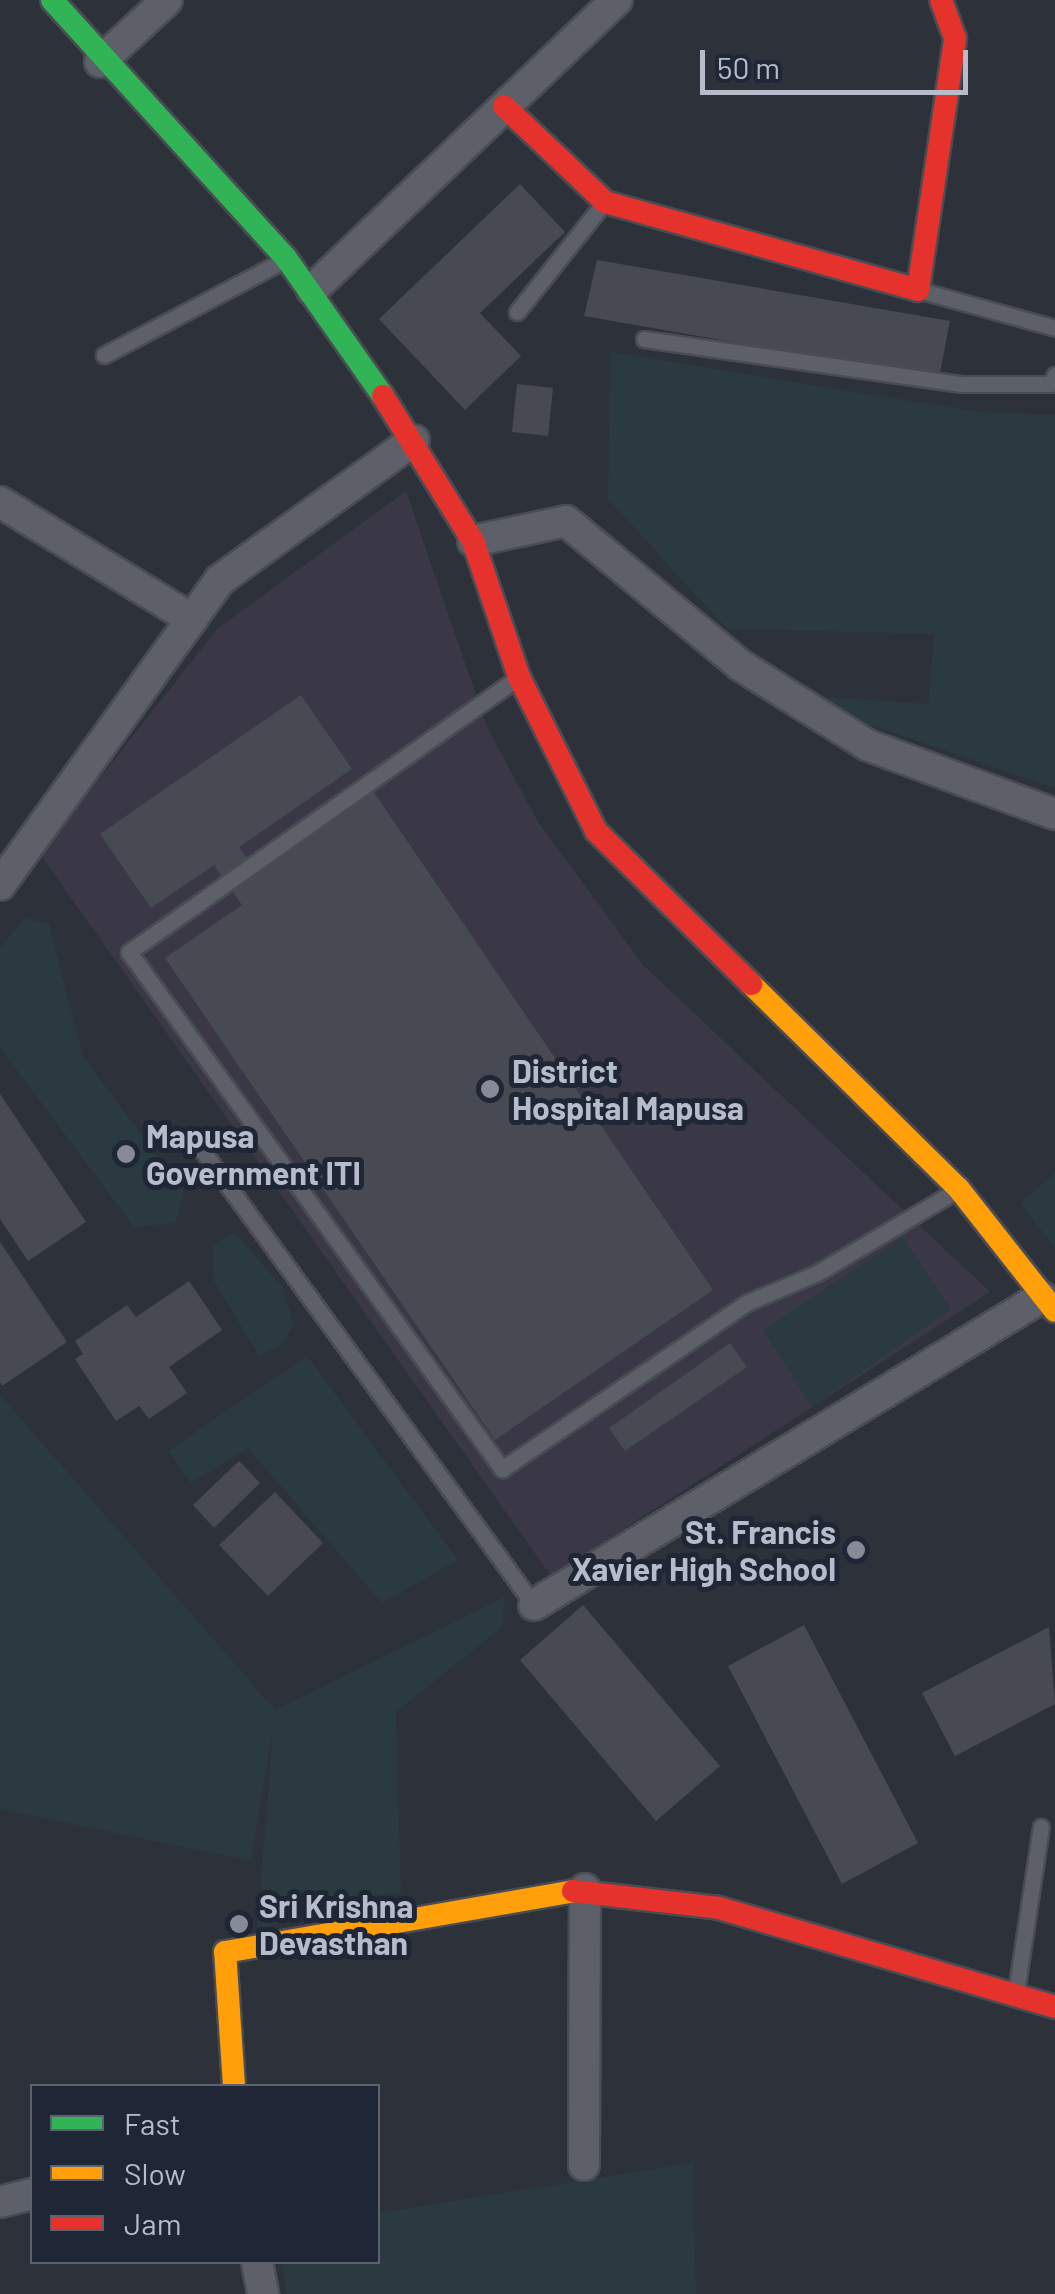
<!DOCTYPE html>
<style>
body{margin:0}
#map{position:relative;width:1055px;height:2294px;overflow:hidden;background:#2d313a;font-family:Barlow,sans-serif}
div>[style]{position:absolute}
[style*='--x']{left:calc(var(--x)*1px);top:calc(var(--y)*1px);width:calc(var(--w)*1px);rotate:calc(var(--a)*1deg)}
.medical>*{inset:0;background:#3a3846}
.green>*{inset:0;background:#2a3a40}
.building>*{inset:0;background:#474a52}
.roads{filter:drop-shadow(2px 0 #494c53) drop-shadow(-2px 0 #494c53) drop-shadow(0 2px #494c53) drop-shadow(0 -2px #494c53)}
.lane>*{height:15px;margin:-7.5px;padding:0 7.5px;transform-origin:7.5px;border-radius:7.5px;background:#5d6068}
.street>*{height:30px;margin:-15px;padding:0 15px;transform-origin:15px;border-radius:15px;background:#5d6068}
.fast>*{height:22px;margin:-11px;padding:0 11px;transform-origin:11px;border-radius:11px;background:#30b455}
.slow>*{height:22px;margin:-11px;padding:0 11px;transform-origin:11px;border-radius:11px;background:#ff9f0a}
.jam>*{height:22px;margin:-11px;padding:0 11px;transform-origin:11px;border-radius:11px;background:#e5322d}
.dots>*{width:28px;height:28px;translate:-50% -50%;box-sizing:border-box;border:5px solid #1f2635;border-radius:50%}
span{translate:-50% -50%;white-space:nowrap;text-align:center;line-height:1.15;-webkit-text-stroke:10px #1f2635;paint-order:stroke}
.poi-label{font-size:32px;color:#b7bcca;font-weight:700}
.left{translate:0 -50%;text-align:left}
.right{translate:-100% -50%;text-align:right}
.legend{position:absolute;left:30px;top:2084px;width:350px;height:180px;box-sizing:border-box;background:#1f2635;border:2px solid #5c6271;margin:0;padding:12px 18px;list-style:none;font-size:30px;color:#b7bcca}
.legend li{display:flex;align-items:center;gap:20px;height:50px}
.legend b{width:50px;border:2px solid #5c6271}
.scale{position:absolute;left:700px;top:50px;width:268px;height:45px;box-sizing:border-box;border:5px solid #b7bcca;border-top:0;padding-left:12px;font-size:30px;line-height:35px;white-space:nowrap;color:#b7bcca;-webkit-text-stroke:8px #1f2635;paint-order:stroke}
</style>
<div id="map">
<div class="medical">
<div style="clip-path:polygon(406px 491px,487px 727px,538px 822px,643px 965px,990px 1292px,551px 1576px,40px 854px,217px 629px)"></div>
</div>
<div class="green">
<div style="clip-path:polygon(610px 352px,979px 412px,1055px 415px,1055px 788px,844px 716px,826px 697px,928px 704px,934px 634px,727px 629px,608px 499px)"></div>
<div style="clip-path:polygon(25px 918px,49px 924px,83px 1056px,184px 1192px,175px 1223px,134px 1227px,0 1047px,0 948px)"></div>
<div style="clip-path:polygon(1055px 1173px,1055px 1248px,1020px 1203px)"></div>
<div style="clip-path:polygon(234px 1232px,282px 1286px,294px 1325px,283px 1344px,259px 1356px,214px 1281px,213px 1246px)"></div>
<div style="clip-path:polygon(903px 1238px,951px 1309px,812px 1407px,763px 1330px)"></div>
<div style="clip-path:polygon(307px 1356px,458px 1560px,382px 1603px,248px 1448px,191px 1483px,168px 1451px)"></div>
<div style="clip-path:polygon(0 1395px,275px 1710px,505px 1597px,502px 1627px,396px 1712px,401px 1893px,334px 1899px,257px 1932px,273px 1729px,251px 1861px,0 1809px)"></div>
<div style="clip-path:polygon(693px 2163px,696px 2294px,287px 2294px,281px 2262px,378px 2262px,378px 2213px)"></div>
</div>
<div class="building">
<div style="clip-path:polygon(520px 184px,565px 232px,480px 313px,521px 356px,465px 410px,379px 319px)"></div>
<div style="clip-path:polygon(597px 260px,950px 321px,939px 378px,584px 316px)"></div>
<div style="clip-path:polygon(517px 384px,553px 388px,548px 436px,512px 432px)"></div>
<div style="clip-path:polygon(301px 695px,352px 769px,239px 847px,256px 872px,373px 791px,713px 1290px,495px 1440px,165px 958px,242px 905px,214px 865px,151px 908px,100px 834px)"></div>
<div style="clip-path:polygon(0 1094px,86px 1222px,28px 1261px,0 1219px)"></div>
<div style="clip-path:polygon(0 1242px,67px 1342px,2px 1386px,0 1382px)"></div>
<div style="clip-path:polygon(189px 1281px,222px 1330px,169px 1367px,187px 1393px,149px 1419px,139px 1406px,116px 1421px,75px 1359px,83px 1354px,75px 1341px,127px 1305px,136px 1317px)"></div>
<div style="clip-path:polygon(730px 1343px,747px 1367px,625px 1451px,609px 1428px)"></div>
<div style="clip-path:polygon(239px 1461px,260px 1483px,214px 1528px,193px 1505px)"></div>
<div style="clip-path:polygon(275px 1492px,323px 1543px,268px 1596px,219px 1545px)"></div>
<div style="clip-path:polygon(583px 1605px,720px 1766px,656px 1821px,520px 1660px)"></div>
<div style="clip-path:polygon(804px 1625px,918px 1843px,842px 1884px,728px 1666px)"></div>
<div style="clip-path:polygon(1049px 1627px,1055px 1704px,955px 1756px,922px 1693px)"></div>
</div>
<div class="roads">
<div class="lane">
<div style="--x:922;--y:291;--w:138;--a:15.5"></div>
<div style="--x:517;--y:312;--w:137;--a:-51.5"></div>
<div style="--x:644;--y:339;--w:319;--a:8.1"></div>
<div style="--x:960;--y:384;--w:91;--a:0"></div>
<div style="--x:1051;--y:384;--w:10;--a:-66"></div>
<div style="--x:104;--y:355;--w:201;--a:-27.8"></div>
<div style="--x:516;--y:679;--w:474;--a:144.8"></div>
<div style="--x:129;--y:952;--w:638;--a:54.19"></div>
<div style="--x:502;--y:1469;--w:295;--a:-34.2"></div>
<div style="--x:746;--y:1303;--w:77;--a:-22.9"></div>
<div style="--x:817;--y:1273;--w:159;--a:-30.6"></div>
<div style="--x:199;--y:1146;--w:568;--a:53.88"></div>
<div style="--x:1016;--y:1992;--w:167;--a:-81.4"></div>
</div>
<div class="street">
<div style="--x:100;--y:62;--w:91;--a:-42.8"></div>
<div style="--x:312;--y:290;--w:421;--a:-43.6"></div>
<div style="--x:0;--y:502;--w:225;--a:31.4"></div>
<div style="--x:473;--y:541;--w:95;--a:-12.1"></div>
<div style="--x:566;--y:521;--w:226;--a:39.6"></div>
<div style="--x:740;--y:665;--w:150;--a:32.2"></div>
<div style="--x:867;--y:745;--w:200;--a:20.2"></div>
<div style="--x:0;--y:885;--w:376;--a:-54.2"></div>
<div style="--x:220;--y:580;--w:239;--a:-35.8"></div>
<div style="--x:534;--y:1605;--w:594;--a:-31.23"></div>
<div style="--x:584;--y:2165;--w:276;--a:-89.8"></div>
<div style="--x:0;--y:2202;--w:33;--a:-14"></div>
<div style="--x:257;--y:2262;--w:33;--a:79"></div>
</div>
<div class="fast">
<div style="--x:52;--y:0;--w:348;--a:47.8"></div>
<div style="--x:286;--y:258;--w:169;--a:54.9"></div>
</div>
<div class="slow">
<div style="--x:751;--y:984;--w:292;--a:44.6"></div>
<div style="--x:959;--y:1189;--w:155;--a:51.8"></div>
<div style="--x:234;--y:2086;--w:134;--a:-93.8"></div>
<div style="--x:225;--y:1952;--w:353;--a:-9.9"></div>
</div>
<div class="jam">
<div style="--x:504;--y:106;--w:139;--a:43.5"></div>
<div style="--x:605;--y:202;--w:325;--a:15.7"></div>
<div style="--x:918;--y:290;--w:255;--a:-81.6"></div>
<div style="--x:955;--y:38;--w:40;--a:-110.2"></div>
<div style="--x:383;--y:396;--w:171;--a:58.2"></div>
<div style="--x:473;--y:541;--w:144;--a:71.3"></div>
<div style="--x:519;--y:677;--w:172;--a:63.4"></div>
<div style="--x:596;--y:831;--w:218;--a:44.6"></div>
<div style="--x:573;--y:1891;--w:147;--a:6.6"></div>
<div style="--x:719;--y:1908;--w:350;--a:16.4"></div>
</div>
</div>
<div class="dots">
<div style="left:490px;top:1089px;background:#878b98"></div>
<div style="left:126px;top:1154px;background:#878b98"></div>
<div style="left:856px;top:1550px;background:#878b98"></div>
<div style="left:239px;top:1924px;background:#878b98"></div>
</div>
<div class="poi-label">
<span class="left" style="left:512px;top:1089px">District<br>Hospital Mapusa</span>
<span class="left" style="left:146px;top:1154px">Mapusa<br>Government ITI</span>
<span class="right" style="left:836px;top:1550px">St. Francis<br>Xavier High School</span>
<span class="left" style="left:259px;top:1924px">Sri Krishna<br>Devasthan</span>
</div>
<ul class="legend">
<li><b style="height:12px;background:#30b455"></b>Fast</li>
<li><b style="height:12px;background:#ff9f0a"></b>Slow</li>
<li><b style="height:12px;background:#e5322d"></b>Jam</li>
</ul>
<div class="scale">50 m</div>
</div>
